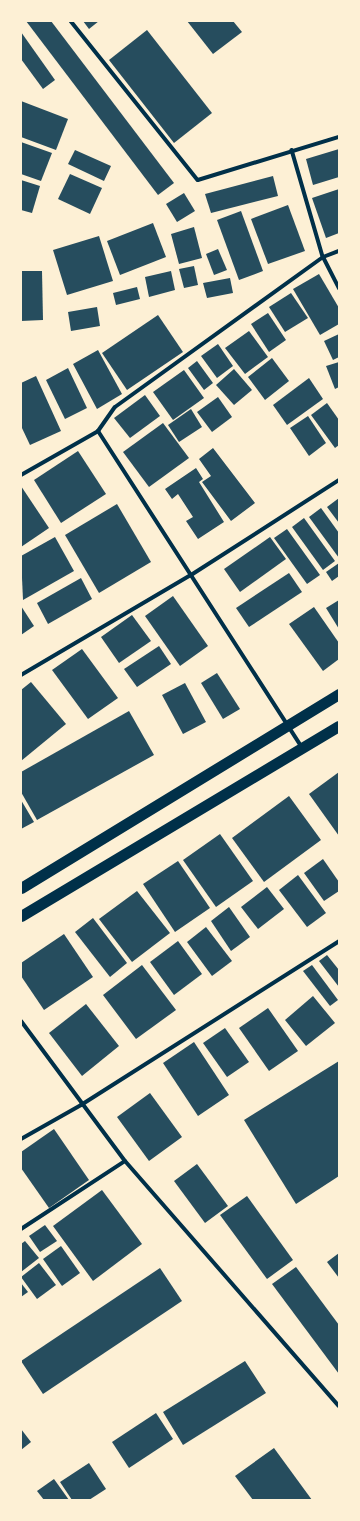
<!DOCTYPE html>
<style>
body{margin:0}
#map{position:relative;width:360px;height:1521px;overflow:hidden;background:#fdf0d5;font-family:"Asap Condensed",sans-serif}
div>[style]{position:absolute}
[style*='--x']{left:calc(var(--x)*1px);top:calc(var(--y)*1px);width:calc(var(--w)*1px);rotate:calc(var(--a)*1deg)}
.building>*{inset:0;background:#264d5e}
.pedestrian>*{height:3.5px;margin:-1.75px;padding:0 1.75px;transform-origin:1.75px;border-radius:1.75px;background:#003049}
.minor>*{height:4px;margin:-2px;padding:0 2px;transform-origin:2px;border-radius:2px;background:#003049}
.trunk>*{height:11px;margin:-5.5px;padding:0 5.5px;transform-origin:5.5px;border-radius:5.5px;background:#003049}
span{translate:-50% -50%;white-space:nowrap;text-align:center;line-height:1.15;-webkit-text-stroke:4px #fdf0d5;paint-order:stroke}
.frame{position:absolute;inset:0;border:22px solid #fdf0d5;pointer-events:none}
</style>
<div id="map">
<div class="building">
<div style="clip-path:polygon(26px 21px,51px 21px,174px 183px,158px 195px)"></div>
<div style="clip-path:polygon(83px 21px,99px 21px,89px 29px)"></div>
<div style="clip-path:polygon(187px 21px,233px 21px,242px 32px,213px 54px)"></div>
<div style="clip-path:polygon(147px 30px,212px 113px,174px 143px,109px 60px)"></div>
<div style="clip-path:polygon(21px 32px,55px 80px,43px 89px,21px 59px)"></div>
<div style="clip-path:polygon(21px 101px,68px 119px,56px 150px,21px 137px)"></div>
<div style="clip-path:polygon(21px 142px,52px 153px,41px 181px,21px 174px)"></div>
<div style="clip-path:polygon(339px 149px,339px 177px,313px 185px,306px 159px)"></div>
<div style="clip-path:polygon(75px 150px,111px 166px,104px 181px,68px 164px)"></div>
<div style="clip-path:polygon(70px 174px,102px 188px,90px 214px,58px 199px)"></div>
<div style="clip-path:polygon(273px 176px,278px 196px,211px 213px,205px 194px)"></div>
<div style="clip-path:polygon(21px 180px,40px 186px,32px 213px,21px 210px)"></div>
<div style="clip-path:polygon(339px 189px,339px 233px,326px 238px,312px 198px)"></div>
<div style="clip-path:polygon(184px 193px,195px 211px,177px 222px,166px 204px)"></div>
<div style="clip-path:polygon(288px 205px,305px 251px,268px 264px,251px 219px)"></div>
<div style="clip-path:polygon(241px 211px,263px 271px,239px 280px,217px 220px)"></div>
<div style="clip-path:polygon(153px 223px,166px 257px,120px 275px,107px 241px)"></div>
<div style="clip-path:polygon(194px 227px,202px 258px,179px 264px,171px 234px)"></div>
<div style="clip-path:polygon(99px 236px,113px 281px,67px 295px,53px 250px)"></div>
<div style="clip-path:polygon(218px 249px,227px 270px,214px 275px,206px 254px)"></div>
<div style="clip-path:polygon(194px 266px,198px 285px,184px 288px,179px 269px)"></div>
<div style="clip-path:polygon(21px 271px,42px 271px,43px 320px,21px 321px)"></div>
<div style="clip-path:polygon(171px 271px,175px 290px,149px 297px,145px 277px)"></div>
<div style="clip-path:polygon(319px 274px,339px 308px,339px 324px,320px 335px,293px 289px)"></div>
<div style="clip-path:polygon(230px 278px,233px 293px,207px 298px,203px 283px)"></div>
<div style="clip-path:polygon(137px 287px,140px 299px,116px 305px,113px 293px)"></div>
<div style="clip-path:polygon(291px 293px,308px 318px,285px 332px,269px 307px)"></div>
<div style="clip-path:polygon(97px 307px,100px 326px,71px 331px,68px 312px)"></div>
<div style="clip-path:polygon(268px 313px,286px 340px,269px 352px,251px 324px)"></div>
<div style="clip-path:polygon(158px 315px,183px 352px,127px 390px,102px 353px)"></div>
<div style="clip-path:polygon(249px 331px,268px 357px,245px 374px,225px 348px)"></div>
<div style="clip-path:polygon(339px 334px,339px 357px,333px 360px,324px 341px)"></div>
<div style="clip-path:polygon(218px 344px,233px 366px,217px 378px,201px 356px)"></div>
<div style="clip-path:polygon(98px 350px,122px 394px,97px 409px,73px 364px)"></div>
<div style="clip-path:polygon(272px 358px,289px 381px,265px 400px,248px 377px)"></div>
<div style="clip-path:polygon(197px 361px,213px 383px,204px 390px,188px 368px)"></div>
<div style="clip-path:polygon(339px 362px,339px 387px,335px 389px,326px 366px)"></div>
<div style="clip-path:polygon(68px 368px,87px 408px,65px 419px,46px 380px)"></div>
<div style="clip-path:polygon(234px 369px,252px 390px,234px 405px,216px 385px)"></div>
<div style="clip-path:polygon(184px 370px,204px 398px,173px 420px,153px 392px)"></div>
<div style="clip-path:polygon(36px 376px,61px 431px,30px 445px,21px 426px,21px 383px)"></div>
<div style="clip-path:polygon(309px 378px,323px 399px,287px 425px,273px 405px)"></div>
<div style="clip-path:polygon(145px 395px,160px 416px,130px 438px,114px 418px)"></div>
<div style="clip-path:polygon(218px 397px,232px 417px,212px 432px,197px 412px)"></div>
<div style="clip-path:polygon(327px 403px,339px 420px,339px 445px,335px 448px,311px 415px)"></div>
<div style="clip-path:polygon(191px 409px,202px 427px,179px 442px,168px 425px)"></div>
<div style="clip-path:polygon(308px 416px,326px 443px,309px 456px,290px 428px)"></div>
<div style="clip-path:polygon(163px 423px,189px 458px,149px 487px,123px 452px)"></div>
<div style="clip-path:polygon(213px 448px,255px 503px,231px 521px,202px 482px,211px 476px,199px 459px)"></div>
<div style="clip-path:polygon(78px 451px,106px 494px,61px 523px,34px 480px)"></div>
<div style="clip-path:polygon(196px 468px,203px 479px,199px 482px,224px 522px,198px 539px,186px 521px,193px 517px,178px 494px,172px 499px,165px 489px)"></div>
<div style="clip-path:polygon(21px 486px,49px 528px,21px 547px)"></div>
<div style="clip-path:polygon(339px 498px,339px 523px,327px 507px)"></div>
<div style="clip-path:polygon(117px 504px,151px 562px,99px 593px,65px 535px)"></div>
<div style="clip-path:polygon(321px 508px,339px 533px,339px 558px,309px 517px)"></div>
<div style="clip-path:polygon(304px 518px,335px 561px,323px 570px,292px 527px)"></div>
<div style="clip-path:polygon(287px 529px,320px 575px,307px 584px,274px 538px)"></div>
<div style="clip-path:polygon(55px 537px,74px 571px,23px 600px,21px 556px)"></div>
<div style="clip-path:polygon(270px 537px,286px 559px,240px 592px,224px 569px)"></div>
<div style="clip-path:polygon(339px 563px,339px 576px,332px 581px,326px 572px)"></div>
<div style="clip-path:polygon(289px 573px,302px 592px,249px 627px,236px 608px)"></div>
<div style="clip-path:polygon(81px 578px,92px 599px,48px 624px,37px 603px)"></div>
<div style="clip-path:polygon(173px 596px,208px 646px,180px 666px,145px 616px)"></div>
<div style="clip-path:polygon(339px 600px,339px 629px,326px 608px)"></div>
<div style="clip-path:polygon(21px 606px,34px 626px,21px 635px)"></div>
<div style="clip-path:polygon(314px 607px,339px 643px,339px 659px,323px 671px,289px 624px)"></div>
<div style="clip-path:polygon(132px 615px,151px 641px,119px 663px,101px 637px)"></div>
<div style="clip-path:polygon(159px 646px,171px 664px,137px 687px,124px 669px)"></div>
<div style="clip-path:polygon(82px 649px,118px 698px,88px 719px,52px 670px)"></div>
<div style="clip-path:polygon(217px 673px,240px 709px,223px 719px,201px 683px)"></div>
<div style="clip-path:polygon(31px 682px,66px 724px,21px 761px,21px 690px)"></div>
<div style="clip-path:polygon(185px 683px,206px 722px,183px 734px,162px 695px)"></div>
<div style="clip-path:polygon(129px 711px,154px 755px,37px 820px,21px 792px,21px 772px)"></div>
<div style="clip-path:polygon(339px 772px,339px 836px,309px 794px)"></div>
<div style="clip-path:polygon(289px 796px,321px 840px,264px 882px,232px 838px)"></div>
<div style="clip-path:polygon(21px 800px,34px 822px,21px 829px)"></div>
<div style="clip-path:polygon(220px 834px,253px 881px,216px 907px,183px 860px)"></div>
<div style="clip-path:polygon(323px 859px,339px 882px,339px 891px,324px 901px,304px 873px)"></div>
<div style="clip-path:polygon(178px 861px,210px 908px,175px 932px,143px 884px)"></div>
<div style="clip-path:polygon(298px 875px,326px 913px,307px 927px,279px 890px)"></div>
<div style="clip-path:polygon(267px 887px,284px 909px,258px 929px,241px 907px)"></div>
<div style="clip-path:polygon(137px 891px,170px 933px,132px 962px,99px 919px)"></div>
<div style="clip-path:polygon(229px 907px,250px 937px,231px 951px,211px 921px)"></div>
<div style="clip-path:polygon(93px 918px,127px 963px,110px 977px,75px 932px)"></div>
<div style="clip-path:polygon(206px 927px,232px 961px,212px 976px,187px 942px)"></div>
<div style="clip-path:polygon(64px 934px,93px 977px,44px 1010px,21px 976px,21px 963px)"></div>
<div style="clip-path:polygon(178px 941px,202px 974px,174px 995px,150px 962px)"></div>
<div style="clip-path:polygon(327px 955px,339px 970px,339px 987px,319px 961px)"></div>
<div style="clip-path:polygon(142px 965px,176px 1010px,136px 1039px,103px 995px)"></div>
<div style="clip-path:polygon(312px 965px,338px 1000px,330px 1006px,303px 971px)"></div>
<div style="clip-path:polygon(313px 996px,335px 1023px,306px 1046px,285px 1020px)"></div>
<div style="clip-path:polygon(86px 1004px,119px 1046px,82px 1076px,49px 1033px)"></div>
<div style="clip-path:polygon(268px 1008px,298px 1051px,269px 1071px,239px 1028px)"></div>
<div style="clip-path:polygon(225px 1028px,249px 1062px,227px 1077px,203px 1043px)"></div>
<div style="clip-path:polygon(194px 1042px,229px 1095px,198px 1116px,163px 1063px)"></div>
<div style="clip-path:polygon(339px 1061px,339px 1176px,296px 1204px,244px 1120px)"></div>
<div style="clip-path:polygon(150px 1093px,182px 1137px,149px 1161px,117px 1117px)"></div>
<div style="clip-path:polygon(54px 1129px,89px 1180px,49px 1208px,21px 1168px,21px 1152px)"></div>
<div style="clip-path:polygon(197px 1164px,228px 1206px,205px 1223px,174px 1181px)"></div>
<div style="clip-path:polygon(102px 1190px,142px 1244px,93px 1281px,53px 1226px)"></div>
<div style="clip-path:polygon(247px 1196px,293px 1260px,267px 1279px,220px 1215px)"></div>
<div style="clip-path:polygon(45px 1225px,57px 1241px,40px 1252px,29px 1236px)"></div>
<div style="clip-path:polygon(25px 1241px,39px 1258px,21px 1272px,21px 1244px)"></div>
<div style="clip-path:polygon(61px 1246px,80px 1273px,62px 1286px,43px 1259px)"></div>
<div style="clip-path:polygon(339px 1253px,339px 1278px,327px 1262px)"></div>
<div style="clip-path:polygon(39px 1263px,56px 1285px,37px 1299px,21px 1277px)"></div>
<div style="clip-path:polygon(296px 1267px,339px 1325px,339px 1374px,272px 1284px)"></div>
<div style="clip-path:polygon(160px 1268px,182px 1301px,43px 1394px,21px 1361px)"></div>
<div style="clip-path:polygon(21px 1283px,28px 1292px,21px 1297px)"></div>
<div style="clip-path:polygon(245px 1361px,266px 1393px,183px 1445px,163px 1412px)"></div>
<div style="clip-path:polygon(156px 1413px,173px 1439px,129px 1468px,112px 1442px)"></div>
<div style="clip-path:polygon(21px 1429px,31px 1442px,21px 1450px)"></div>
<div style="clip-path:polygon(274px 1448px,312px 1500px,253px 1500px,235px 1476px)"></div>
<div style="clip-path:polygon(89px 1463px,106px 1489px,89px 1500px,72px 1500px,60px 1482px)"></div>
<div style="clip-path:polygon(54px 1479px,69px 1500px,44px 1500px,37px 1491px)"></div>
</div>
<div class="pedestrian">
<div style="--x:71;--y:21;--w:203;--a:51.4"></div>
<div style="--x:198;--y:180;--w:147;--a:-17"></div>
<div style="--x:292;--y:150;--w:111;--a:73.8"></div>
</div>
<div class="minor">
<div style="--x:323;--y:257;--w:35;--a:63"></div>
<div style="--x:98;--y:431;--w:376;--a:57.2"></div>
<div style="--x:21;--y:475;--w:89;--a:-29.7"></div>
<div style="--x:98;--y:431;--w:29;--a:-55"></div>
<div style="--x:115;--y:407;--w:256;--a:-35.8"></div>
<div style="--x:323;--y:257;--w:17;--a:-21"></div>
<div style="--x:21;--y:675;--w:197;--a:-30.5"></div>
<div style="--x:191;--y:575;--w:176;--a:-32.7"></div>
<div style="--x:21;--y:1021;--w:174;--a:53.4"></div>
<div style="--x:125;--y:1161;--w:325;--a:48.9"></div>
<div style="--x:21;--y:1139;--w:69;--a:-29.5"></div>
<div style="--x:81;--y:1105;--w:306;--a:-32.4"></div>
<div style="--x:21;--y:1229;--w:124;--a:-33.2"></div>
</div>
<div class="trunk">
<div style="--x:21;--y:888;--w:373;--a:-31.4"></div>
<div style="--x:21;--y:916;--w:370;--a:-30.9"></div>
</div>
<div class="frame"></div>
</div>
